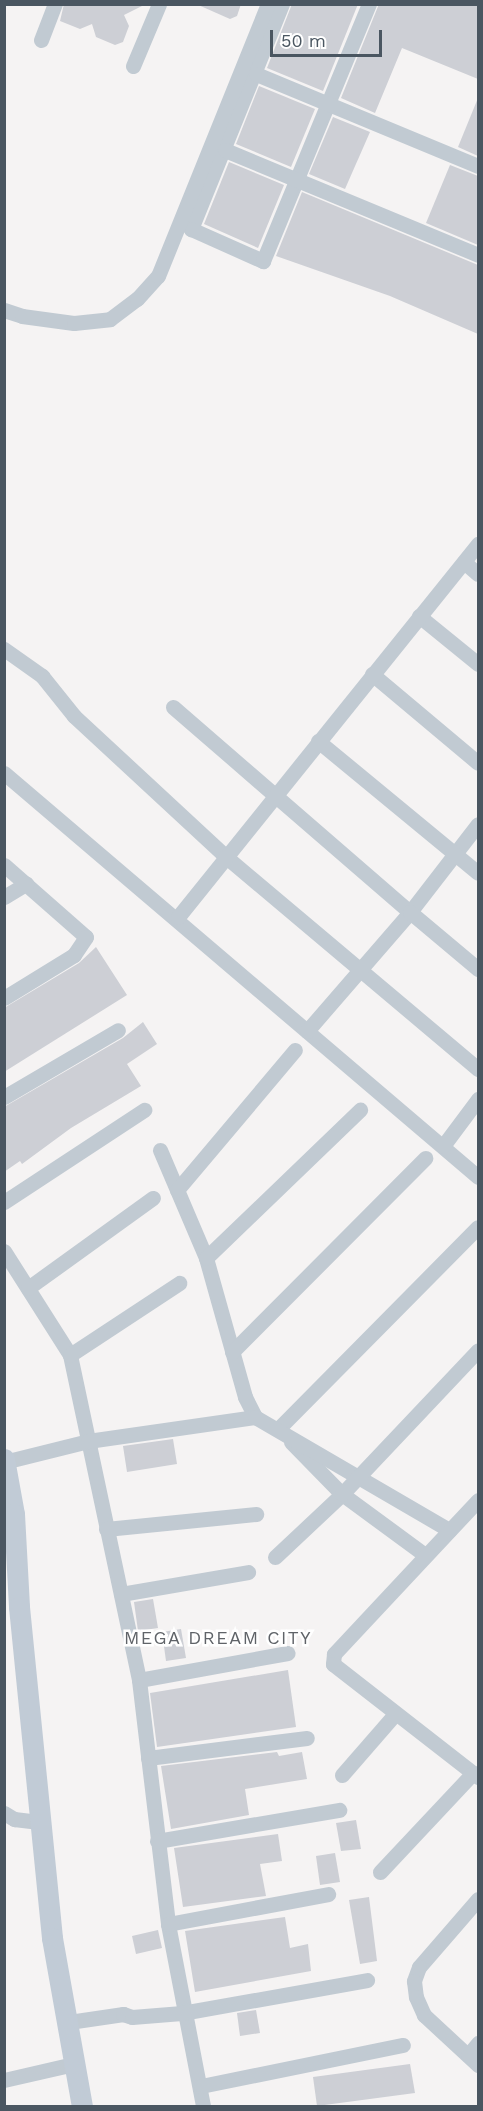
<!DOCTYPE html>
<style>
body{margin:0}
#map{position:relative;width:483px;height:2111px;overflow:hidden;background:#f5f3f3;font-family:"Work Sans",sans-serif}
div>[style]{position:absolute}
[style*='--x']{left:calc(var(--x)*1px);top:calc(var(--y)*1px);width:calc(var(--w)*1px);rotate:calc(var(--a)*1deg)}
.building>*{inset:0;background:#cdcfd5}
.street>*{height:15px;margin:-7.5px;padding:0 7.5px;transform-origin:7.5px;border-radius:7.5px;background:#c1cad2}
.secondary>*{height:21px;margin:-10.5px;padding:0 10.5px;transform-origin:10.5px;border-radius:10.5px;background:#c1cbd6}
span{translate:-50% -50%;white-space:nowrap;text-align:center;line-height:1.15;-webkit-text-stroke:5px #fff;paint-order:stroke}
.neighbourhood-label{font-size:18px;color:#5f6368;letter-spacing:1.5px}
.frame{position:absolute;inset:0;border:6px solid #4a5661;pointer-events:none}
.scale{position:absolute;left:270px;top:30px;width:112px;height:27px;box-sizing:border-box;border:3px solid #4a5661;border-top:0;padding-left:8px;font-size:18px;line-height:21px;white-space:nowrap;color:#4a5661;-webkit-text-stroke:4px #fff;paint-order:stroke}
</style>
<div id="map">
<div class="building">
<div style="clip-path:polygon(64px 4px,146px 4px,124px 15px,129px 26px,123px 42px,115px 45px,96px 37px,92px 24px,80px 29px,60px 21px)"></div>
<div style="clip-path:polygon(196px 4px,241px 4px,237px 16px,230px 19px)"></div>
<div style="clip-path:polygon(292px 4px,358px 4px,323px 91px,267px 68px)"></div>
<div style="clip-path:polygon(379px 4px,478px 4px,478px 79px,402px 48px,375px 113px,341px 98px)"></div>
<div style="clip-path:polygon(259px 86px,315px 109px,291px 167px,236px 144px)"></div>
<div style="clip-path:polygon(478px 98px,478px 156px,458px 147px)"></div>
<div style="clip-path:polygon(333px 117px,370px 132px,345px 189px,309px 174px)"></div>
<div style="clip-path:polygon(229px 162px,284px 185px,258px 248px,204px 224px)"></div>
<div style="clip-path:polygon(450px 165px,478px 176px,478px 245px,426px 223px)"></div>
<div style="clip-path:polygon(302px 192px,478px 265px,478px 334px,390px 296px,276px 256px)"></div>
<div style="clip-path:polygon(96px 947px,127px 995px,4px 1072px,4px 1008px,79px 963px)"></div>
<div style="clip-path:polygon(143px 1022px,157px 1044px,127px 1064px,141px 1086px,71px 1128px,22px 1164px,20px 1161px,4px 1172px,4px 1107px,123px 1038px)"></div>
<div style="clip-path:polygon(173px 1439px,177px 1464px,127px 1472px,123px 1446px)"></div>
<div style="clip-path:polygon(153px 1599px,158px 1628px,138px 1631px,134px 1602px)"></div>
<div style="clip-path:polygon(181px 1629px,186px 1658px,166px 1661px,162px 1632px)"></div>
<div style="clip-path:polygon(288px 1670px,296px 1727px,157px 1747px,150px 1693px)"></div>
<div style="clip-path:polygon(277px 1752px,279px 1756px,302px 1752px,307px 1779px,245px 1789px,249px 1815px,171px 1829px,161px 1766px)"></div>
<div style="clip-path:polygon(356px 1820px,361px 1849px,341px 1851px,336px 1823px)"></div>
<div style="clip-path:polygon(278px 1834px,282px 1861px,260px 1864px,266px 1896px,183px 1907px,174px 1848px)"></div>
<div style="clip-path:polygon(335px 1853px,340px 1882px,320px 1885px,316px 1856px)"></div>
<div style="clip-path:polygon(369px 1897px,377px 1961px,360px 1964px,349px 1900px)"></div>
<div style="clip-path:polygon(285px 1917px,290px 1948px,308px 1944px,311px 1971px,195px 1992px,185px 1931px)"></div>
<div style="clip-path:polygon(158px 1930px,162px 1948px,136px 1954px,132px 1936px)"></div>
<div style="clip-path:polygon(256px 2010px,260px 2033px,240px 2036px,237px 2013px)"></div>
<div style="clip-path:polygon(410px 2064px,415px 2093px,317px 2106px,313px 2077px)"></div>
</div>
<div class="street">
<div style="--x:282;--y:4;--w:243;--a:112"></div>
<div style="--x:191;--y:229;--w:79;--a:24"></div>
<div style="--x:263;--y:261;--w:278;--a:-67.6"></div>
<div style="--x:41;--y:40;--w:39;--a:-69"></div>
<div style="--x:133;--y:66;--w:67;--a:-67.2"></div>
<div style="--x:256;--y:74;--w:240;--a:22.5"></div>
<div style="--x:225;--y:150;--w:274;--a:22.5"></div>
<div style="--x:4;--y:310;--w:19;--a:18"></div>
<div style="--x:22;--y:316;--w:52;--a:7.7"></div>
<div style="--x:74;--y:323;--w:36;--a:-6"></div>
<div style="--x:110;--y:319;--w:34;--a:-37"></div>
<div style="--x:137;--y:299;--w:31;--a:-48"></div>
<div style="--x:158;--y:276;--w:293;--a:-68"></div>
<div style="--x:464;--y:562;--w:18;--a:41"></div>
<div style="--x:419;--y:616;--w:76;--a:39.1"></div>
<div style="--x:4;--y:649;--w:47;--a:35.4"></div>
<div style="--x:42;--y:676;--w:51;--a:51.3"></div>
<div style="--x:74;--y:716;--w:206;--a:42.8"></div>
<div style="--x:225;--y:856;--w:331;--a:40.1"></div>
<div style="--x:372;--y:674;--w:138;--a:40"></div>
<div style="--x:173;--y:707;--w:313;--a:40.9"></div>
<div style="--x:410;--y:912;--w:111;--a:-52.3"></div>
<div style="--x:318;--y:741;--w:207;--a:39.5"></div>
<div style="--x:4;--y:773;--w:623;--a:40.44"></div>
<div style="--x:4;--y:865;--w:109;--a:41.3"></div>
<div style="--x:86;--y:937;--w:22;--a:124"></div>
<div style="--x:74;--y:955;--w:82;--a:148.4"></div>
<div style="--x:4;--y:897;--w:26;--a:-31"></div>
<div style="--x:178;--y:917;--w:479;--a:-51.2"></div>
<div style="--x:307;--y:1031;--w:157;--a:-49.1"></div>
<div style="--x:410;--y:912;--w:89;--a:40"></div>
<div style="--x:4;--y:1097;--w:132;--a:-30.4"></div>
<div style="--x:443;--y:1146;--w:59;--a:-53.3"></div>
<div style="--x:160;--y:1150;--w:117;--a:66.9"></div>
<div style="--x:206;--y:1258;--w:144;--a:74.3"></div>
<div style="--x:245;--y:1397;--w:22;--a:63"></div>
<div style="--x:177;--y:1190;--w:183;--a:-49.9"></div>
<div style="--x:4;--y:1202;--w:168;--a:-33.3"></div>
<div style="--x:4;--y:1251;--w:123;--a:57.6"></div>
<div style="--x:70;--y:1355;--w:332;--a:78"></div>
<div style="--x:139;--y:1680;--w:246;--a:83.2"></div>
<div style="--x:168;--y:1924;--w:185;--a:79.1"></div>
<div style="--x:206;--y:1258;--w:214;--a:-43.9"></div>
<div style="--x:28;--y:1288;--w:154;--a:-35.8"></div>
<div style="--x:232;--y:1352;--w:274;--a:-45.1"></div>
<div style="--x:70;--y:1355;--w:131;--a:-33.4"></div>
<div style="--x:278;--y:1429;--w:284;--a:-45.3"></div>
<div style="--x:291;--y:1442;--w:73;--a:45.6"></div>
<div style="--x:342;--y:1494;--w:103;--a:36.3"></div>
<div style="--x:4;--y:1462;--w:87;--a:-14"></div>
<div style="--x:88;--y:1441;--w:169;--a:-8.2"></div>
<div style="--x:255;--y:1417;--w:225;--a:30.2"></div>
<div style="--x:478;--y:1500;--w:211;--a:133.1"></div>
<div style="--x:334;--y:1654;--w:10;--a:96"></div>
<div style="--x:333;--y:1664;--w:184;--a:37.9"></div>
<div style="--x:106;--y:1529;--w:151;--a:-5.7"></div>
<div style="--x:275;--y:1557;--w:92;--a:-43.2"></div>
<div style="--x:342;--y:1494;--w:198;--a:-46.6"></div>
<div style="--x:121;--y:1594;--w:129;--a:-9.8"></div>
<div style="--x:139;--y:1680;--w:151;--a:-10.3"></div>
<div style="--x:148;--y:1758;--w:160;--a:-7.2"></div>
<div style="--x:342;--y:1775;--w:81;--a:-49"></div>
<div style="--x:4;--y:1813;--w:12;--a:31"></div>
<div style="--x:14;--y:1819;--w:25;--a:7"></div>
<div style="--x:157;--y:1841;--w:185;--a:-9.7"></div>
<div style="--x:380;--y:1872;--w:136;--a:-46.8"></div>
<div style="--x:478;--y:1899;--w:90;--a:130.9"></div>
<div style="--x:419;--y:1967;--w:15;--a:110"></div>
<div style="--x:414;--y:1981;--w:16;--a:83"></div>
<div style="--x:416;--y:1997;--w:20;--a:66"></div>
<div style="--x:424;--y:2015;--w:74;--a:42.8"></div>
<div style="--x:168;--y:1924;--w:163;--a:-10.6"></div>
<div style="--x:69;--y:2022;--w:55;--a:-8.4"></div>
<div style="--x:123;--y:2014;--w:9;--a:18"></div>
<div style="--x:132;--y:2017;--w:50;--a:-4.6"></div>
<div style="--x:182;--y:2013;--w:188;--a:-10.1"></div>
<div style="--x:468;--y:2055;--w:16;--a:-50"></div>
<div style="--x:4;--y:2080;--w:72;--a:-12.9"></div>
<div style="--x:201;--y:2086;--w:206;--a:-11.5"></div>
</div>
<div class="secondary">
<div style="--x:4;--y:1459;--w:56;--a:79.7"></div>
<div style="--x:14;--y:1514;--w:93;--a:86.9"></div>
<div style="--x:19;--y:1607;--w:333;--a:84.3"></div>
<div style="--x:52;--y:1938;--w:171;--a:79.9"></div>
</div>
<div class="neighbourhood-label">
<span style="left:218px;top:1638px">MEGA DREAM CITY</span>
</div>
<div class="frame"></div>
<div class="scale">50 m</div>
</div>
